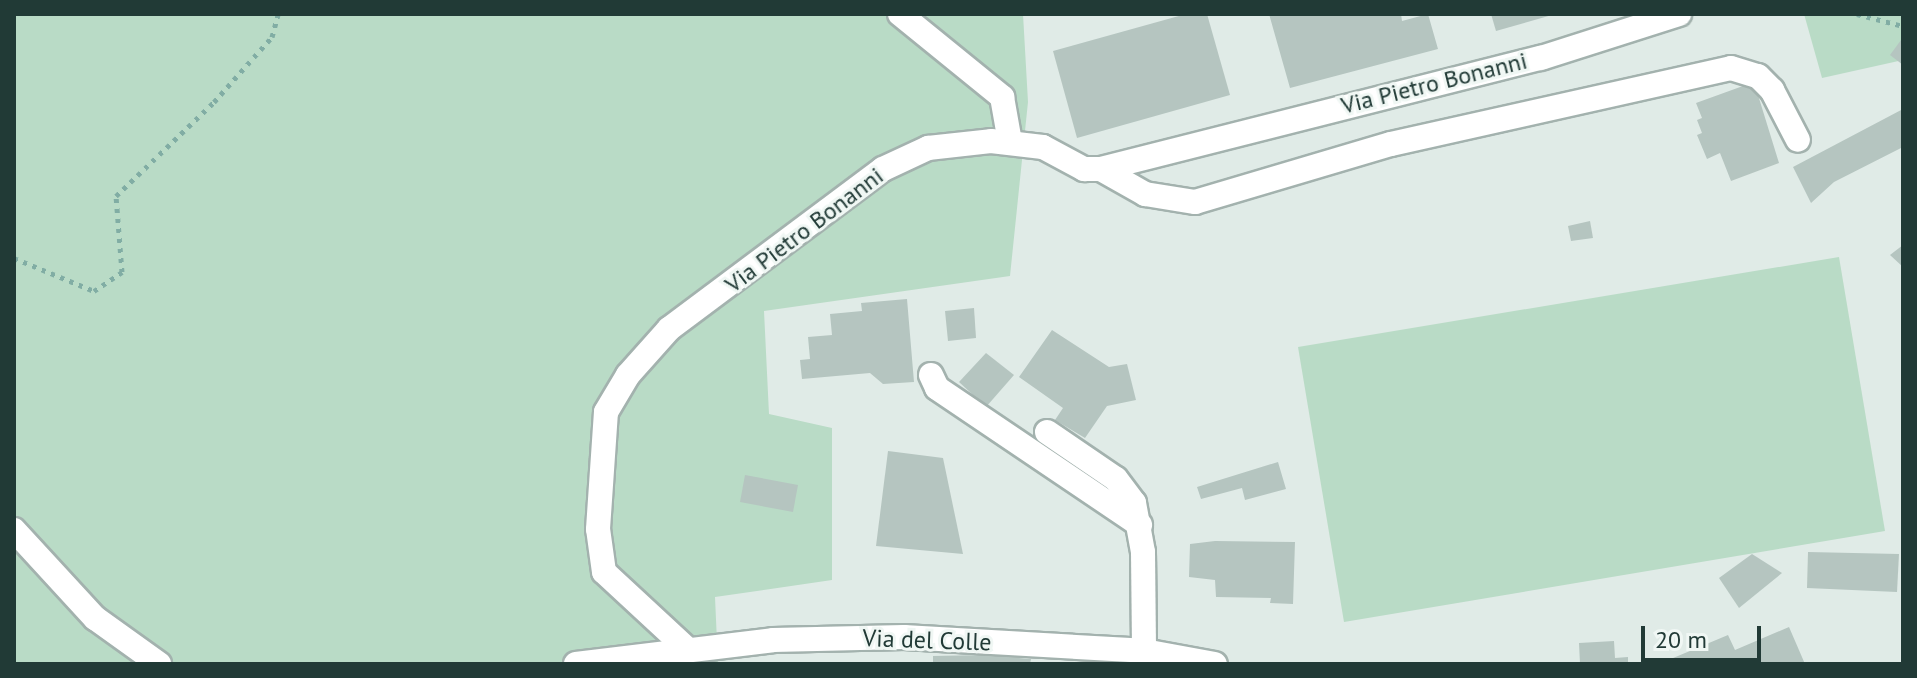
<!DOCTYPE html>
<style>
body{margin:0}
#map{position:relative;width:1917px;height:678px;overflow:hidden;background:#e0ebe7;font-family:"PT Sans",sans-serif}
div>[style]{position:absolute}
[style*='--x']{left:calc(var(--x)*1px);top:calc(var(--y)*1px);width:calc(var(--w)*1px);rotate:calc(var(--a)*1deg)}
.green>*{inset:0;background:#b9dbc6}
.building>*{inset:0;background:#b5c5c0}
.path>*{height:5px;margin-top:-2.5px;transform-origin:0;background:repeating-linear-gradient(90deg,#81ada4 0 4px,transparent 0 10px)}
.roads{filter:drop-shadow(2px 0 #a3b2ae) drop-shadow(-2px 0 #a3b2ae) drop-shadow(0 2px #a3b2ae) drop-shadow(0 -2px #a3b2ae)}
.minor>*{height:24px;margin:-12px;padding:0 12px;transform-origin:12px;border-radius:12px;background:#fff}
span{translate:-50% -50%;white-space:nowrap;text-align:center;line-height:1.15;-webkit-text-stroke:6px #f0f7f4;paint-order:stroke}
.street-label{font-size:24px;color:#213a36}
.frame{position:absolute;inset:0;border:16px solid #213a36;pointer-events:none}
.scale{position:absolute;left:1641px;top:626px;width:120px;height:36px;box-sizing:border-box;border:4px solid #213a36;border-top:0;padding-left:10px;font-size:24px;line-height:28px;white-space:nowrap;color:#213a36;-webkit-text-stroke:6px #f0f7f4;paint-order:stroke}
</style>
<div id="map">
<div class="green">
<div style="clip-path:polygon(14px 14px,1023px 14px,1028px 102px,1010px 276px,764px 311px,769px 414px,832px 428px,832px 580px,715px 597px,718px 664px,14px 664px)"></div>
<div style="clip-path:polygon(1804px 14px,1903px 14px,1903px 60px,1822px 78px)"></div>
<div style="clip-path:polygon(1839px 257px,1885px 531px,1344px 622px,1298px 347px)"></div>
</div>
<div class="building">
<div style="clip-path:polygon(1186px 14px,1207px 14px,1230px 95px,1077px 138px,1053px 51px)"></div>
<div style="clip-path:polygon(1269px 14px,1401px 14px,1402px 21px,1428px 14px,1438px 49px,1290px 88px)"></div>
<div style="clip-path:polygon(1491px 14px,1552px 14px,1552px 15px,1496px 31px)"></div>
<div style="clip-path:polygon(1901px 40px,1903px 42px,1903px 65px,1890px 55px)"></div>
<div style="clip-path:polygon(1754px 82px,1779px 163px,1731px 181px,1720px 153px,1707px 159px,1697px 135px,1702px 133px,1697px 120px,1702px 118px,1696px 103px)"></div>
<div style="clip-path:polygon(1903px 109px,1903px 147px,1834px 182px,1811px 203px,1793px 167px)"></div>
<div style="clip-path:polygon(1590px 221px,1593px 238px,1571px 241px,1568px 226px)"></div>
<div style="clip-path:polygon(1903px 245px,1903px 267px,1890px 255px)"></div>
<div style="clip-path:polygon(907px 299px,914px 382px,883px 384px,870px 373px,802px 379px,800px 360px,810px 359px,808px 337px,832px 335px,830px 314px,862px 311px,861px 303px)"></div>
<div style="clip-path:polygon(974px 308px,976px 338px,948px 341px,945px 311px)"></div>
<div style="clip-path:polygon(1052px 330px,1109px 367px,1127px 364px,1136px 400px,1107px 406px,1085px 438px,1055px 420px,1063px 408px,1019px 377px)"></div>
<div style="clip-path:polygon(986px 353px,1014px 375px,986px 407px,959px 382px)"></div>
<div style="clip-path:polygon(888px 451px,943px 458px,963px 554px,876px 546px)"></div>
<div style="clip-path:polygon(1278px 462px,1286px 489px,1245px 500px,1242px 488px,1201px 499px,1197px 487px)"></div>
<div style="clip-path:polygon(745px 475px,798px 485px,793px 512px,740px 502px)"></div>
<div style="clip-path:polygon(1215px 541px,1295px 542px,1293px 604px,1270px 603px,1271px 598px,1216px 597px,1215px 580px,1189px 577px,1190px 544px)"></div>
<div style="clip-path:polygon(1808px 552px,1899px 554px,1897px 592px,1807px 588px)"></div>
<div style="clip-path:polygon(1752px 554px,1782px 573px,1739px 608px,1719px 578px)"></div>
<div style="clip-path:polygon(1789px 627px,1805px 664px,1666px 661px,1728px 635px,1735px 650px)"></div>
<div style="clip-path:polygon(1614px 641px,1615px 658px,1628px 657px,1628px 664px,1580px 664px,1579px 643px)"></div>
<div style="clip-path:polygon(985px 655px,1031px 659px,1030px 664px,933px 664px,933px 656px)"></div>
</div>
<div class="path">
<div style="--x:1857;--y:14;--w:48;--a:14.6"></div>
<div style="--x:14;--y:258;--w:87;--a:22.4"></div>
<div style="--x:94;--y:291;--w:34;--a:-34"></div>
<div style="--x:122;--y:272;--w:76;--a:-94.5"></div>
<div style="--x:116;--y:196;--w:136;--a:-43.8"></div>
<div style="--x:214;--y:102;--w:87;--a:-48.3"></div>
<div style="--x:272;--y:37;--w:24;--a:-75"></div>
</div>
<div class="roads">
<div class="minor">
<div style="--x:900;--y:14;--w:132;--a:39.1"></div>
<div style="--x:1002;--y:97;--w:46;--a:79.9"></div>
<div style="--x:1101;--y:169;--w:51;--a:29.6"></div>
<div style="--x:1145;--y:194;--w:51;--a:9.1"></div>
<div style="--x:1195;--y:202;--w:204;--a:-16.5"></div>
<div style="--x:1391;--y:144;--w:348;--a:-12.6"></div>
<div style="--x:1731;--y:68;--w:28;--a:17"></div>
<div style="--x:1758;--y:76;--w:20;--a:45"></div>
<div style="--x:1772;--y:90;--w:56;--a:62.5"></div>
<div style="--x:931;--y:375;--w:14;--a:65"></div>
<div style="--x:937;--y:388;--w:245;--a:34"></div>
<div style="--x:1047;--y:432;--w:83;--a:34.3"></div>
<div style="--x:1116;--y:479;--w:30;--a:53"></div>
<div style="--x:1134;--y:503;--w:50;--a:79.6"></div>
<div style="--x:1143;--y:552;--w:99;--a:89.4"></div>
<div style="--x:14;--y:530;--w:120;--a:47.4"></div>
<div style="--x:95;--y:618;--w:79;--a:35.7"></div>
<div style="--x:685;--y:647;--w:110;--a:-137.2"></div>
<div style="--x:604;--y:572;--w:43;--a:-97.9"></div>
<div style="--x:598;--y:529;--w:117;--a:-86.1"></div>
<div style="--x:606;--y:412;--w:43;--a:-59.3"></div>
<div style="--x:628;--y:375;--w:62;--a:-48.3"></div>
<div style="--x:669;--y:329;--w:267;--a:-36.8"></div>
<div style="--x:883;--y:169;--w:50;--a:-25"></div>
<div style="--x:928;--y:148;--w:63;--a:-6.3"></div>
<div style="--x:991;--y:141;--w:52;--a:6.6"></div>
<div style="--x:1043;--y:147;--w:47;--a:28.2"></div>
<div style="--x:1084;--y:169;--w:17;--a:0"></div>
<div style="--x:1101;--y:169;--w:454;--a:-14.2"></div>
<div style="--x:1541;--y:58;--w:145;--a:-17.7"></div>
<div style="--x:576;--y:664;--w:198;--a:-6.9"></div>
<div style="--x:773;--y:640;--w:131;--a:-1.3"></div>
<div style="--x:904;--y:637;--w:240;--a:3.3"></div>
<div style="--x:1144;--y:651;--w:72;--a:10.4"></div>
</div>
</div>
<div class="street-label">
<span style="left:1434px;top:83px;rotate:-14deg">Via Pietro Bonanni</span>
<span style="left:804px;top:230px;rotate:-37deg">Via Pietro Bonanni</span>
<span style="left:927px;top:640px;rotate:2deg">Via del Colle</span>
</div>
<div class="frame"></div>
<div class="scale">20 m</div>
</div>
